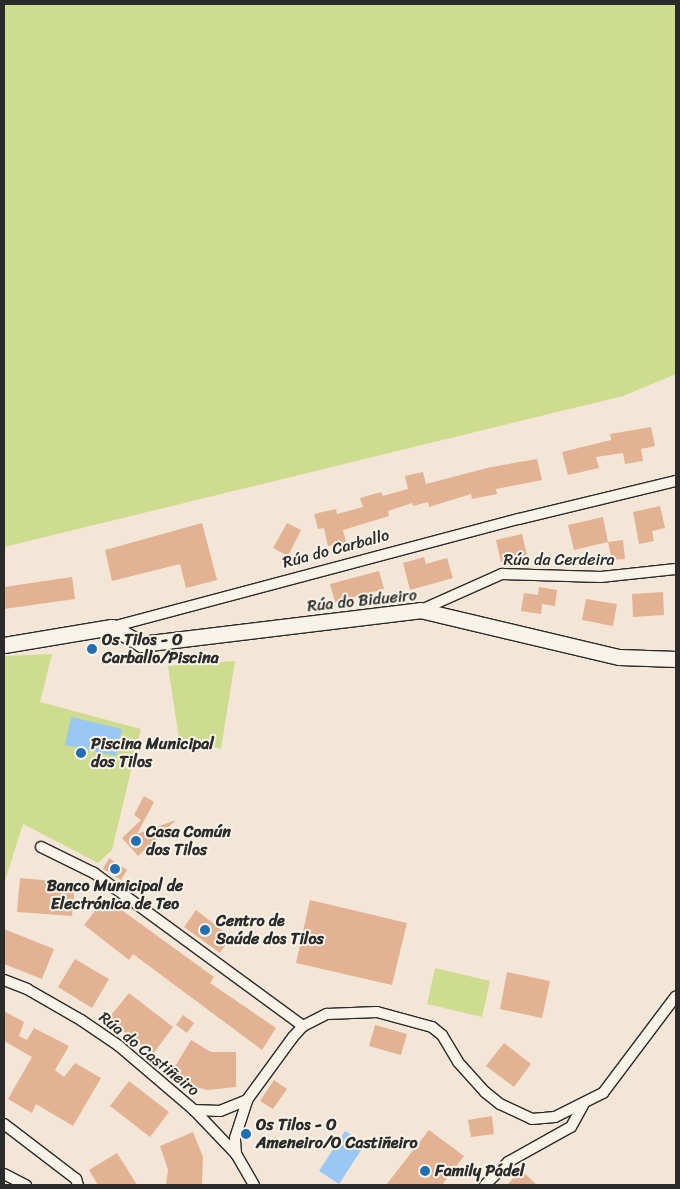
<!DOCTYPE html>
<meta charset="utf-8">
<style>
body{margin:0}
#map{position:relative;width:680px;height:1189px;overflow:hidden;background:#f3e6d7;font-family:Sriracha,sans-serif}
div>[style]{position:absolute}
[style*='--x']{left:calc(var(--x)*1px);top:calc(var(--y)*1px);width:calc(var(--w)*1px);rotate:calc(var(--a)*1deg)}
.green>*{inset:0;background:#cedc90}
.water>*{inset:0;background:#99c8f4}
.building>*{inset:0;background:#e2b293}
.roads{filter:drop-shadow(1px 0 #2b2b2b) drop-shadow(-1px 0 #2b2b2b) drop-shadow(0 1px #2b2b2b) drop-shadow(0 -1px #2b2b2b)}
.street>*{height:10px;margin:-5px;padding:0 5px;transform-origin:5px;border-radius:5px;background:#f7f3e8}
.secondary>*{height:15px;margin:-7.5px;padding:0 7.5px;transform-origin:7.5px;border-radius:7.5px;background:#f7f3e8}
.dots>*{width:14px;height:14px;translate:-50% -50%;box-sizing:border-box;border:2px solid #f7f3e8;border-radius:50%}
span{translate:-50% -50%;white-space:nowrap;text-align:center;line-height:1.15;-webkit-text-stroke:4px #f7f3e8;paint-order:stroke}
.street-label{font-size:16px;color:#2b2b2b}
.poi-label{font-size:16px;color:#2b2b2b;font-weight:700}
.left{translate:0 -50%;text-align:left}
.frame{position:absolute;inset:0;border:5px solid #2b2b2b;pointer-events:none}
</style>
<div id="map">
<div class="green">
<div style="clip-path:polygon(4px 4px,676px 4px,676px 374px,623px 396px,4px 547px)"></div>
<div style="clip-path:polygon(52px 654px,40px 702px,141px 729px,112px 850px,98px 863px,23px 824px,4px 884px,4px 656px)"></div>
<div style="clip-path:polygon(235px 661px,221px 749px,179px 739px,168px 666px)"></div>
<div style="clip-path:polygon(435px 968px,490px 981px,482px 1017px,427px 1004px)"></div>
</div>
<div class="water">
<div style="clip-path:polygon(71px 717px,122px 729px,116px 756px,65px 745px)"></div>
<div style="clip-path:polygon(345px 1131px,365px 1144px,339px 1184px,319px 1171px)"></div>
</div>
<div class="building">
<div style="clip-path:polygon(651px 427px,655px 446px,641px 449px,643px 461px,625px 464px,623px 453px,596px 457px,599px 468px,568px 475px,562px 452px,611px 440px,610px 434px)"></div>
<div style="clip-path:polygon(537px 459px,542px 480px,496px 489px,497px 494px,472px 499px,471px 494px,429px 507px,428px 502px,413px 506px,412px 503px,388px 511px,389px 516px,343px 530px,346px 542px,328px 546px,324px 528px,318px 529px,314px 514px,336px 509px,337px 514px,363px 507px,360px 498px,381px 492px,383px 496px,408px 489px,405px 476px,423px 472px,426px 484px,491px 467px)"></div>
<div style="clip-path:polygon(660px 506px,665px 528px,652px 531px,654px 541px,639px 544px,633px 512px)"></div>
<div style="clip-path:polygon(603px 517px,608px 542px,574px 550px,568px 525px)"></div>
<div style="clip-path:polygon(202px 523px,217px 580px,186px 588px,180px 564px,112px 581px,105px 550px)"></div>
<div style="clip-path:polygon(287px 523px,301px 530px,288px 556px,273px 548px)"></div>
<div style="clip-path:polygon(522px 534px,527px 556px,501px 562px,496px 540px)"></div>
<div style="clip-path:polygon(623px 540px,625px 559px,612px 560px,608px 542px)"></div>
<div style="clip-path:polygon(424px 557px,426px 564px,447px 558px,453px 578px,410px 590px,403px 563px)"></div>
<div style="clip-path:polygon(379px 571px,384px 589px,335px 602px,330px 584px)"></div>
<div style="clip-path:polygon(72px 577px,75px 599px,4px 609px,4px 587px)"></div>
<div style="clip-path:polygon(539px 587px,557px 590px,555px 606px,542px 604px,541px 614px,521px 611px,524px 593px,538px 595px)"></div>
<div style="clip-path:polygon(663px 592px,664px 615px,633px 617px,632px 594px)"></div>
<div style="clip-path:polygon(586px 599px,617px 604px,613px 626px,582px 620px)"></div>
<div style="clip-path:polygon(144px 796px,154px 802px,137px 834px,176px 820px,138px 856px,122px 838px,141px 820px,134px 815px)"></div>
<div style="clip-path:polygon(109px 858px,127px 870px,121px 880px,103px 869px)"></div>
<div style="clip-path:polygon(20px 878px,75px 883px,72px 916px,17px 912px)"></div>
<div style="clip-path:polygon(105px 898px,214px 977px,210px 983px,276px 1028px,262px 1050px,133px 954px,129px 960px,84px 925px)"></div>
<div style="clip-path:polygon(310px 900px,407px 923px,392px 985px,296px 963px)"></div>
<div style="clip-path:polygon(196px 910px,228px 935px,229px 940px,220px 953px,184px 927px)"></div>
<div style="clip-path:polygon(4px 929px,54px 949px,42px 979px,4px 964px)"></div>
<div style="clip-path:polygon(75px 959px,109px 979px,92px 1008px,58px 987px)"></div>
<div style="clip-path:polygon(507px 972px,550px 981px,542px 1018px,500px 1009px)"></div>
<div style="clip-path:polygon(129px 993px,173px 1027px,153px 1054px,108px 1019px)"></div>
<div style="clip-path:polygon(4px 1011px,24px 1022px,19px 1036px,27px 1040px,34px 1028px,69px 1046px,55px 1070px,64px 1077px,75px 1063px,101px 1078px,73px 1126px,36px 1104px,32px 1113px,8px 1099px,32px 1057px,4px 1041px)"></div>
<div style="clip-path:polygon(183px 1015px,194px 1023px,187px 1033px,176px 1025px)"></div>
<div style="clip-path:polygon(375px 1025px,407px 1034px,401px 1055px,369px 1046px)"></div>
<div style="clip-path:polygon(191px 1040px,211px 1052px,236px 1052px,236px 1087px,207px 1090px,196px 1087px,173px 1070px)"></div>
<div style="clip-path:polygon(504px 1043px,531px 1064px,514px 1087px,486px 1066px)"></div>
<div style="clip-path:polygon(274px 1080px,287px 1089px,273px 1109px,260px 1101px)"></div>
<div style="clip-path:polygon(129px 1081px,169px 1112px,150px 1137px,110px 1106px)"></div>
<div style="clip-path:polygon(492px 1116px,494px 1134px,471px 1137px,468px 1120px)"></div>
<div style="clip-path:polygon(429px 1130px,464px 1156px,442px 1185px,386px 1185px)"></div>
<div style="clip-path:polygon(193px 1132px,203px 1157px,202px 1185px,166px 1185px,168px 1170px,160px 1146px)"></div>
<div style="clip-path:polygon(117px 1153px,124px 1164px,137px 1185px,98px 1185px,89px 1170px)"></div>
<div style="clip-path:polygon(521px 1170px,537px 1185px,507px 1185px)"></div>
</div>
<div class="roads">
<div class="street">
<div style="--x:421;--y:610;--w:89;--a:-24"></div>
<div style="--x:502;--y:574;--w:99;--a:1.7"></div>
<div style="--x:601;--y:577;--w:75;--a:-6.1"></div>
<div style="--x:112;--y:627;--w:421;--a:-14.9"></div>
<div style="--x:519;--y:519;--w:162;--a:-13.6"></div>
<div style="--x:41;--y:847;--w:59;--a:26.1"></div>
<div style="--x:94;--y:873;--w:259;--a:36.2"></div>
<div style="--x:4;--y:980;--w:25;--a:21"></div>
<div style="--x:27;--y:989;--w:62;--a:29.9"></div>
<div style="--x:81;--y:1020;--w:46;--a:34.4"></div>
<div style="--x:119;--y:1046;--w:99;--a:40.5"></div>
<div style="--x:194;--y:1110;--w:61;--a:46.3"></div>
<div style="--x:194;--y:1110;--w:26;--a:2"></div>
<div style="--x:220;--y:1111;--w:29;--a:-22"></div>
<div style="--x:4;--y:1124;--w:91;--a:37.4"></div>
<div style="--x:76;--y:1179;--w:6;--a:72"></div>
<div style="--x:4;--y:1174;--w:25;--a:27"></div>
<div style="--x:254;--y:1185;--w:36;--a:-120"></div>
<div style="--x:236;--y:1154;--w:16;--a:-94"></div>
<div style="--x:235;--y:1138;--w:40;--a:-72"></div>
<div style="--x:247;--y:1100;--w:78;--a:-53.9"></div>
<div style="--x:293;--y:1037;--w:15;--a:-48"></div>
<div style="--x:303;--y:1026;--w:27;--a:-27"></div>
<div style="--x:327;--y:1014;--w:50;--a:-2.3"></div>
<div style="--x:377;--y:1012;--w:57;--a:15.3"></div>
<div style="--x:432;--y:1027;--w:13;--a:39"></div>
<div style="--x:442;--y:1035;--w:31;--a:59"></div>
<div style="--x:458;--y:1062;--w:40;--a:48"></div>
<div style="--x:485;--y:1092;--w:19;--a:39"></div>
<div style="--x:500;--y:1104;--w:35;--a:25"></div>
<div style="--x:532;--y:1119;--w:23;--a:-5"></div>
<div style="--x:555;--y:1117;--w:54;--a:-26.6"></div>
<div style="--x:603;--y:1093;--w:121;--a:-53"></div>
<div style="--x:485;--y:1185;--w:33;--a:-45"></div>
<div style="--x:508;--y:1162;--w:72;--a:-29.1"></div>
<div style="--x:571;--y:1127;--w:25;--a:-61"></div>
</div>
<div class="secondary">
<div style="--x:4;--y:645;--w:109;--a:-9.5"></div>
<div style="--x:112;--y:627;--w:34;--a:30"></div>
<div style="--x:141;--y:644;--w:281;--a:-6.9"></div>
<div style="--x:420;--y:610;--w:204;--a:13.3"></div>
<div style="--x:619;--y:657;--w:57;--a:2"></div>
</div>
</div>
<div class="dots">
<div style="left:92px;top:649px;background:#1f6fb2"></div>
<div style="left:81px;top:753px;background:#1f6fb2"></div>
<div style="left:136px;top:841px;background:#1f6fb2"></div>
<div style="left:115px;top:869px;background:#1f6fb2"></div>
<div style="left:205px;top:930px;background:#1f6fb2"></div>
<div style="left:246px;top:1134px;background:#1f6fb2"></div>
<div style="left:425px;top:1171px;background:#1f6fb2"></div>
</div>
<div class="street-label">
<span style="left:336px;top:549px;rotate:-15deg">Rúa do Carballo</span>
<span style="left:559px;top:560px">Rúa da Cerdeira</span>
<span style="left:362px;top:601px;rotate:-6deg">Rúa do Bidueiro</span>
<span style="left:149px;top:1054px;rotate:39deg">Rúa do Castiñeiro</span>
</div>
<div class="poi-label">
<span class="left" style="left:102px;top:649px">Os Tilos - O<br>Carballo/Piscina</span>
<span class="left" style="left:91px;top:753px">Piscina Municipal<br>dos Tilos</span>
<span class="left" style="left:146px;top:841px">Casa Común<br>dos Tilos</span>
<span style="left:115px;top:895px">Banco Municipal de<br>Electrónica de Teo</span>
<span class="left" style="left:216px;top:930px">Centro de<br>Saúde dos Tilos</span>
<span class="left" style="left:256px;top:1134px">Os Tilos - O<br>Ameneiro/O Castiñeiro</span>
<span class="left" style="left:435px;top:1171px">Family Pádel</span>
</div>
<div class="frame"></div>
</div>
